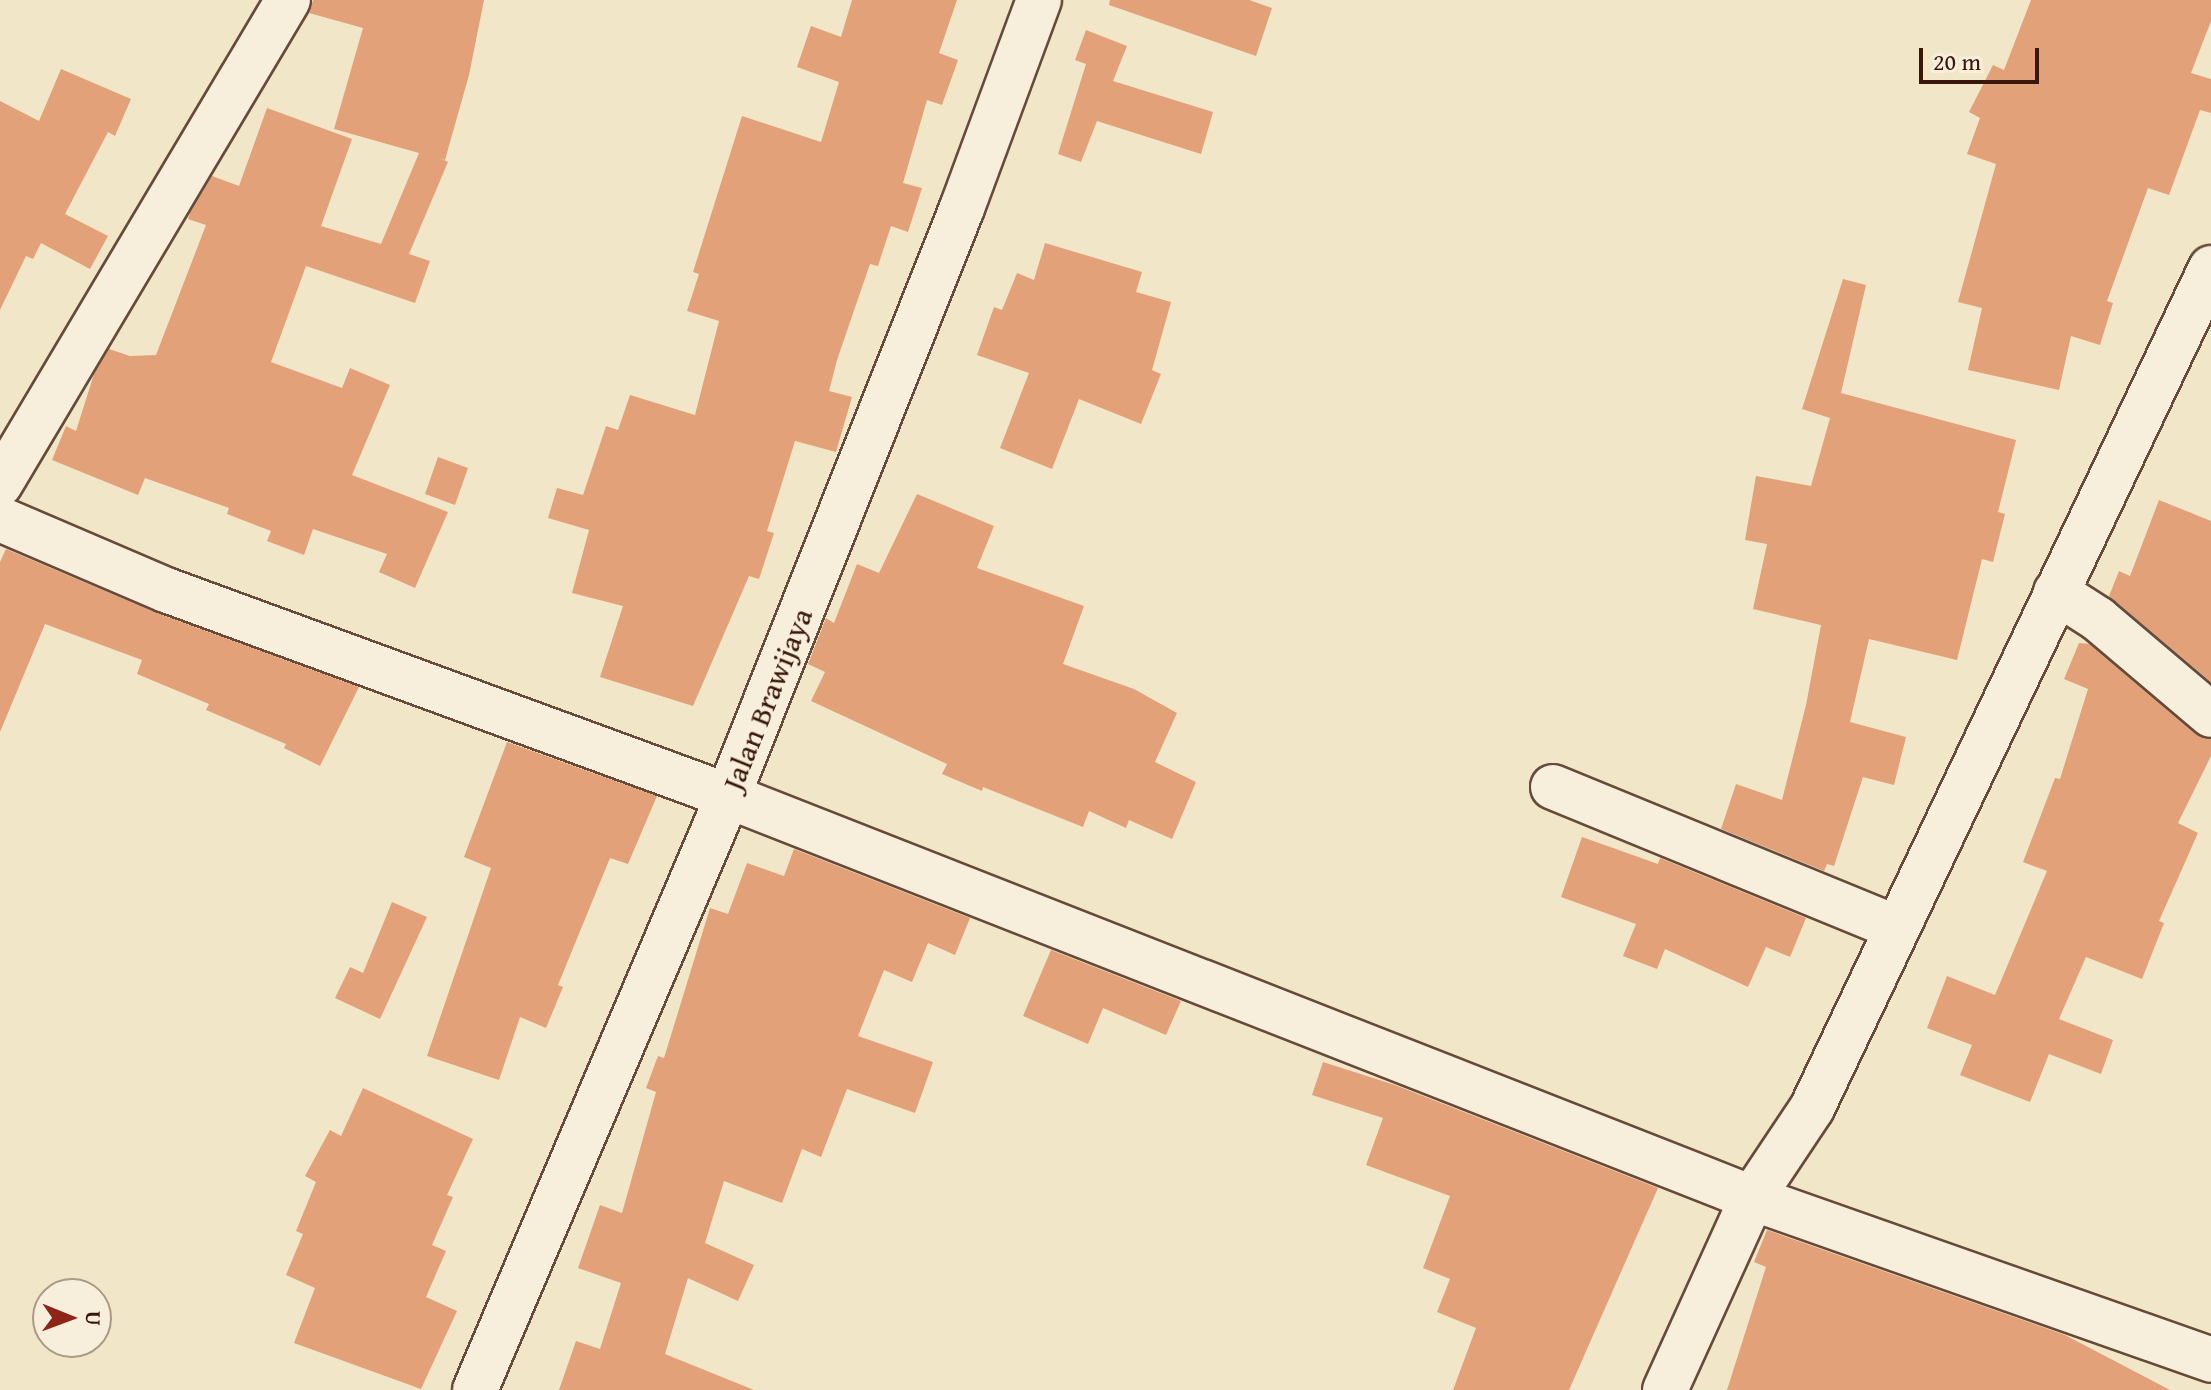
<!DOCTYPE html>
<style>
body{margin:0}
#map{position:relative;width:2211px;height:1390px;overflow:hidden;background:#f2e6c8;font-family:"Gentium Book Plus",serif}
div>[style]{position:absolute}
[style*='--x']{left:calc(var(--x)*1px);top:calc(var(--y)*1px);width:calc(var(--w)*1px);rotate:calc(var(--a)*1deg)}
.building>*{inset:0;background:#e2a179}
.roads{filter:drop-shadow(2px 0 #674b3a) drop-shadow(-2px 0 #674b3a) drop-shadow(0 2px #674b3a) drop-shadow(0 -2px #674b3a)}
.minor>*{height:44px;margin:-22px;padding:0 22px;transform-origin:22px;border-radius:22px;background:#f7efdb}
span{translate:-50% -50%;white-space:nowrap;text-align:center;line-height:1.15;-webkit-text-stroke:6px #f7efdb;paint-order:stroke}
.street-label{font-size:30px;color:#39170a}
.north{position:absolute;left:32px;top:1278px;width:80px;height:80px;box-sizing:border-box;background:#f7efdb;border:2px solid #ab9987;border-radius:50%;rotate:91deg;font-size:22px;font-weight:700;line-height:32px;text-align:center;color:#39170a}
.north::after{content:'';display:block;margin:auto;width:28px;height:36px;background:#8f2418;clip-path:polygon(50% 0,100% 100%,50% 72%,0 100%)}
.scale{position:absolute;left:1919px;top:48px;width:120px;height:36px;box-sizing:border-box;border:4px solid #39170a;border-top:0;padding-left:10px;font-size:24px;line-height:28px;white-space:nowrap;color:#39170a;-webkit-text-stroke:6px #f7efdb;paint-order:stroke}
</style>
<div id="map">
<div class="building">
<div style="clip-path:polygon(313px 0,484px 0,469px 75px,445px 160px,440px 158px,448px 162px,409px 254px,430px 261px,415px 303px,306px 266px,271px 362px,342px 388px,350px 368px,390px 385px,352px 475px,448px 512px,415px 588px,379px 572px,387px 554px,313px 529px,304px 555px,267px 541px,271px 531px,227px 514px,229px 508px,145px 478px,138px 495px,52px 460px,66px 426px,76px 431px,94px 374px,109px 349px,130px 356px,156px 355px,206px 225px,188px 219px,190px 213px,212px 176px,239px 186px,267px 108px,352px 139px,321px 226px,381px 244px,419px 153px,334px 129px,363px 28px,309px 13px)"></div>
<div style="clip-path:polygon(852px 0,957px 0,939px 53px,958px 60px,942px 105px,927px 100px,903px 183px,922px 188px,908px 232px,891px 226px,878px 266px,870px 264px,837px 360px,829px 391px,852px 397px,836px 452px,795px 441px,767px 531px,774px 533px,759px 579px,749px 576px,693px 706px,600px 677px,623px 606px,572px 593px,589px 530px,548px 518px,557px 488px,583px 495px,606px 426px,618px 430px,630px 395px,695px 415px,719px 321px,687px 311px,699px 274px,693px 272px,742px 116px,821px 142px,839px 82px,797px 67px,811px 26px,841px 37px)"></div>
<div style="clip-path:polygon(1110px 0,1249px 0,1272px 8px,1256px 56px,1109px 5px)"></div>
<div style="clip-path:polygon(2031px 0,2211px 0,2211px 21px,2191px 73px,2211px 79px,2211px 113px,2200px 110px,2169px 195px,2148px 188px,2107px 301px,2113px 303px,2100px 345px,2071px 336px,2059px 390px,1968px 370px,1982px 308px,1958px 302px,1996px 164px,1967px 154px,1980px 118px,1969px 112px,1993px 65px,2004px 70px)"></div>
<div style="clip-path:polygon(1086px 30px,1127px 46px,1113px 81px,1213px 112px,1201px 154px,1097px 121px,1081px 162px,1058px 154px,1086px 64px,1075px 60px)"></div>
<div style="clip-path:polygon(61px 69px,131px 99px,115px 136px,108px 132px,65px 214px,108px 236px,90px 269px,41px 243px,33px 259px,26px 256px,0 310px,0 101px,39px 121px)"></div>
<div style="clip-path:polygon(1045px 243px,1142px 272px,1136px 292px,1171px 302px,1152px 370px,1161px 374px,1141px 424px,1079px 399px,1052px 469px,1000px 448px,1029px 373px,977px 355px,994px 307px,1002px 310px,1017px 273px,1034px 280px)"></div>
<div style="clip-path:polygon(1843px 279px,1866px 285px,1841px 393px,2016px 440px,1998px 512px,2005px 514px,1993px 562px,1982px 559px,1957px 660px,1869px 639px,1850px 722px,1906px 737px,1894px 785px,1863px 777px,1834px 866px,1827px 864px,1824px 871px,1721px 829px,1736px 784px,1782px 800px,1806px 705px,1821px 625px,1753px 609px,1767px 544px,1745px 540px,1756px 476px,1811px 486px,1830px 418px,1802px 409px)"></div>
<div style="clip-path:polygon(438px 457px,468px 468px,455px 505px,425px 494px)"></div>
<div style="clip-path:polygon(917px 494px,994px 526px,977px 568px,1084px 606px,1063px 664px,1134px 689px,1177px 713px,1155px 762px,1196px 782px,1172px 839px,1129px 820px,1126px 828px,1089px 811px,1083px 827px,983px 787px,982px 791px,942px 774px,947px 764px,811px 701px,825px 672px,808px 664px,826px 618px,834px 623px,857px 564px,879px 573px)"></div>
<div style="clip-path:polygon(2159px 500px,2211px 521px,2211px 682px,2109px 596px,2119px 571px,2130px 576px)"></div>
<div style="clip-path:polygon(6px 549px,157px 613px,359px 687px,320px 766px,284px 748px,286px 744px,206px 710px,209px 704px,137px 674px,142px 660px,45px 624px,0 732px,0 562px)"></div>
<div style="clip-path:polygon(2079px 643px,2089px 644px,2195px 734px,2211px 739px,2211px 756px,2178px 823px,2198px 833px,2159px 921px,2164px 923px,2142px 979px,2086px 957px,2059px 1019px,2113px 1040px,2101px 1074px,2049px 1054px,2030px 1102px,1960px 1075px,1972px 1045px,1927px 1028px,1947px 976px,1995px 995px,2047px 871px,2023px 862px,2055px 778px,2060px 779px,2088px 689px,2064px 679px)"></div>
<div style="clip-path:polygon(507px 742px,657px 796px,628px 864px,610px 858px,558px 985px,563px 987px,546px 1028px,520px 1017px,499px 1080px,427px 1056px,491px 868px,464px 857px)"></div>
<div style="clip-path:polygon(1582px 837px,1658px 864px,1660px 858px,1806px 918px,1790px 957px,1766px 947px,1748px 987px,1665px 949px,1657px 969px,1623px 956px,1636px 924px,1561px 897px)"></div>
<div style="clip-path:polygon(794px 849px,970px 918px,955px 955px,928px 943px,912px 982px,884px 970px,858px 1036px,933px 1062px,915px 1113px,847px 1089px,821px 1157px,802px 1149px,782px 1203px,724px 1181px,705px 1243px,754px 1265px,738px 1301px,688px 1278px,665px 1354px,754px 1390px,559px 1390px,576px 1341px,600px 1349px,621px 1283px,578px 1268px,600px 1205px,622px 1213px,656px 1092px,646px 1088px,658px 1056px,664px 1058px,710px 908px,728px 914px,747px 863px,784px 876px)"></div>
<div style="clip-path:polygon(392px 902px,427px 917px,380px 1019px,335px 998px,350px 967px,363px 973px)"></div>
<div style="clip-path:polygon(1051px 950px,1181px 1001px,1166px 1035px,1103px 1008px,1088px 1044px,1023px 1016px)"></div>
<div style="clip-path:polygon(1323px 1062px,1395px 1085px,1658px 1188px,1569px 1390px,1453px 1390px,1476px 1328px,1437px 1312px,1450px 1279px,1423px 1268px,1450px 1196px,1366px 1165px,1383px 1118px,1312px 1095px)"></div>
<div style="clip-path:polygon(363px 1088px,473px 1139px,447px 1195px,453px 1197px,432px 1245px,446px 1251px,426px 1297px,457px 1311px,421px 1389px,294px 1343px,315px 1288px,286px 1275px,303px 1234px,296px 1231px,316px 1182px,305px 1176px,330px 1130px,341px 1136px)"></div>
<div style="clip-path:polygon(1767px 1230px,2065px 1335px,2170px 1390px,1727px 1390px,1766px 1267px,1754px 1262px)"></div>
</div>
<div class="roads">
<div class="minor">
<div style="--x:0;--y:484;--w:563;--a:-59.25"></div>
<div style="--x:0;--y:519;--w:181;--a:23.2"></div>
<div style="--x:166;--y:590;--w:599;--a:20.13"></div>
<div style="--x:728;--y:796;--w:1100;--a:21.43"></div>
<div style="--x:1752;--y:1198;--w:487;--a:19.4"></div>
<div style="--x:2056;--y:592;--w:50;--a:32.7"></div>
<div style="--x:2098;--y:619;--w:148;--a:40.3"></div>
<div style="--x:1553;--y:787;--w:372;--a:22.3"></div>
<div style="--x:475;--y:1390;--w:646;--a:-66.93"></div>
<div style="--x:728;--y:796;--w:633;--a:-68.3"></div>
<div style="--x:962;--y:208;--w:222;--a:-69.7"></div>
<div style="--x:1665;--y:1390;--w:211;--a:-65.6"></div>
<div style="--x:1752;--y:1198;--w:108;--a:-56.3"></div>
<div style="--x:1812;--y:1108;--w:930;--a:-64.59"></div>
</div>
</div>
<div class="street-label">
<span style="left:767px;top:699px;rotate:-68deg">Jalan Brawijaya</span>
</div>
<div class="north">U</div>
<div class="scale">20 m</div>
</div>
